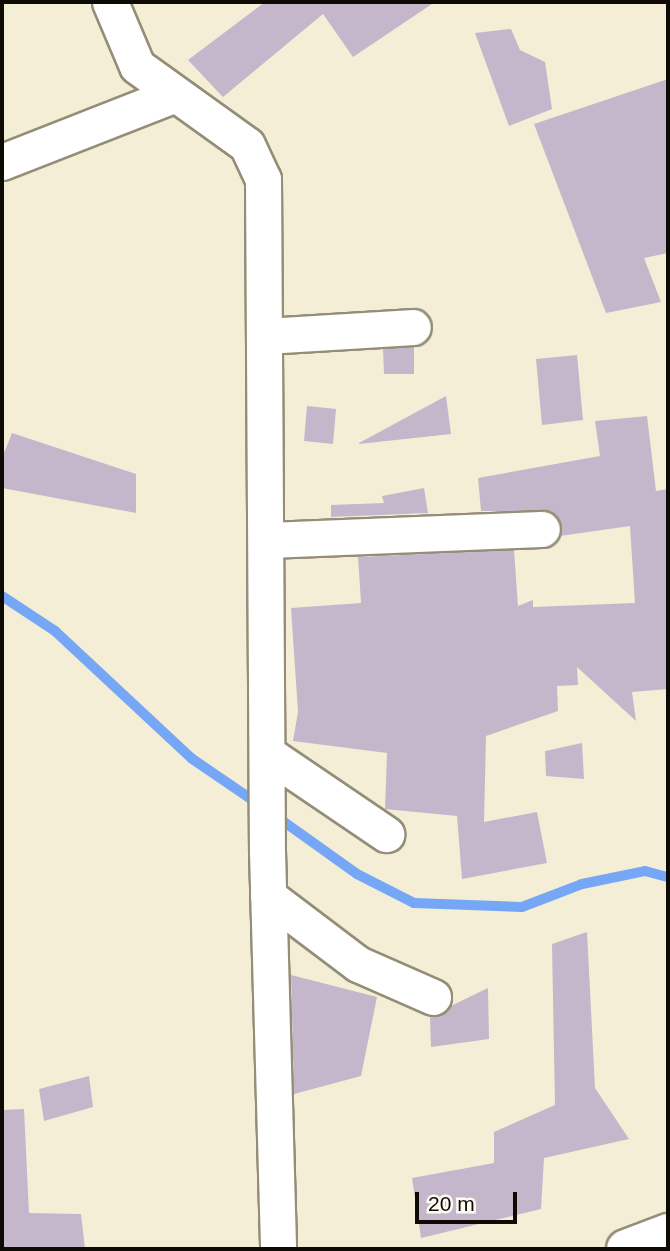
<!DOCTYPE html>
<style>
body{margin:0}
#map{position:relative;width:670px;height:1251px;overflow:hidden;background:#f5eed6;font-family:Arial,sans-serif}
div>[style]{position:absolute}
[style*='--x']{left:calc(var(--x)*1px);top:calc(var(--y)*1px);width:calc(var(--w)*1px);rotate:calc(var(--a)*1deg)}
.stream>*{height:10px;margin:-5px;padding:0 5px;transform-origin:5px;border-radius:5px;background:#75a7f6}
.building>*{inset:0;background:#c4b7cc}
.roads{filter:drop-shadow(2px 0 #948d77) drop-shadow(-2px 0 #948d77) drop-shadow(0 2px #948d77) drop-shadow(0 -2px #948d77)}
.minor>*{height:35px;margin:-17.5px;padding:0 17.5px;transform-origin:17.5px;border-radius:17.5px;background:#fff}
.tertiary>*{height:38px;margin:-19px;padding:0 19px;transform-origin:19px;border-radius:19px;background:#fff}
span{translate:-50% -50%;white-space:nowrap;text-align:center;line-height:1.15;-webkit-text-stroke:6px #fefbf2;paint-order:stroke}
.frame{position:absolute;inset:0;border:4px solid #0e0b05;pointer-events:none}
.scale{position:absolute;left:415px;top:1192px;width:102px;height:32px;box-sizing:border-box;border:4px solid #0e0b05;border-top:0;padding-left:9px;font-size:21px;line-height:24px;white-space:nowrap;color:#0e0b05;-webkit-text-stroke:5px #fefbf2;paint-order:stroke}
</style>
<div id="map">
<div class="stream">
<div style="--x:2;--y:596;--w:64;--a:33.4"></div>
<div style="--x:55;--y:631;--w:186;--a:43"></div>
<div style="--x:191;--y:758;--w:83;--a:34.3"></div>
<div style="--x:273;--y:814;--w:103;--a:35.5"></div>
<div style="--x:357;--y:874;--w:64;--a:27"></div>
<div style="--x:414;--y:903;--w:108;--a:2.1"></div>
<div style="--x:522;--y:907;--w:64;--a:-21"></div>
<div style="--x:582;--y:884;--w:64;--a:-11.7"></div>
<div style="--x:645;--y:871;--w:24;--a:15"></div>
</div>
<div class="building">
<div style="clip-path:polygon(265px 2px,435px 2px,353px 57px,323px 14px,223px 97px,188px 60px)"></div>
<div style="clip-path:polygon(511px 29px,520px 50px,545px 62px,552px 109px,509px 126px,475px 33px)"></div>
<div style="clip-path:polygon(668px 79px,668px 253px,644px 258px,661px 302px,606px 313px,534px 124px)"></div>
<div style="clip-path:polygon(414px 347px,414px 374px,384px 374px,383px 349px)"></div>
<div style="clip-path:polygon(577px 355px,583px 420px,542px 425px,536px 359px)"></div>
<div style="clip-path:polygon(446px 396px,451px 434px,359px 444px,359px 443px)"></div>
<div style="clip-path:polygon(307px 406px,336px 409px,333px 444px,304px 441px)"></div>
<div style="clip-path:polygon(647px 416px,656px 491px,668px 489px,668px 689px,632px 692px,636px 721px,577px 667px,578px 685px,557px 686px,558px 711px,486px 736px,484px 822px,537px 812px,547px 863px,462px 879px,457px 816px,385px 809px,387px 753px,293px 741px,298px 712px,291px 608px,361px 603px,358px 557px,514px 550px,518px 606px,533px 600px,533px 607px,635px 603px,630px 526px,560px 536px,559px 519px,551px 511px,481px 511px,478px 478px,600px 456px,595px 421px)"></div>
<div style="clip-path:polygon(12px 433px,136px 474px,136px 513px,2px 488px,2px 458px)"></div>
<div style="clip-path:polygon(424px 488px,428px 513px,331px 517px,331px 505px,384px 503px,382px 496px)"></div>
<div style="clip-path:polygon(582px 743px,584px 779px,546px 776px,545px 751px)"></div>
<div style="clip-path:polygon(587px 932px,595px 1088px,629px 1139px,544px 1158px,541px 1209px,421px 1238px,412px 1178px,494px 1163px,494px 1132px,555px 1105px,552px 944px)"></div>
<div style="clip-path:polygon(291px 975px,377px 997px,361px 1076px,294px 1094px)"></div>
<div style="clip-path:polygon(488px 988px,489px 1039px,431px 1047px,430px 1016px)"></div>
<div style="clip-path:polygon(89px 1076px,93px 1107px,44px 1121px,39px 1089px)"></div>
<div style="clip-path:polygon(24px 1109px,29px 1213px,81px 1214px,85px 1249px,2px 1249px,2px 1110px)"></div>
</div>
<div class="roads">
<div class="minor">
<div style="--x:110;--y:2;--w:69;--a:67.1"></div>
<div style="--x:137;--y:66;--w:135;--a:35.7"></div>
<div style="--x:247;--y:145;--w:38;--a:65"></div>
<div style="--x:263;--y:179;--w:672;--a:89.66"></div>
<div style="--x:267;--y:851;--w:398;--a:88.4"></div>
<div style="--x:2;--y:162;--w:184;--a:-21.4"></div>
<div style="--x:266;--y:336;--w:147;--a:-3.5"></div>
<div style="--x:267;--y:540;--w:275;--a:-2.3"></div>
<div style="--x:268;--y:754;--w:143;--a:34.1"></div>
<div style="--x:268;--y:896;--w:113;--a:37.1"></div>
<div style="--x:358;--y:964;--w:82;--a:23.7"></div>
</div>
<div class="tertiary">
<div style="--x:626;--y:1249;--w:45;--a:-20.9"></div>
</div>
</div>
<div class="frame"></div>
<div class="scale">20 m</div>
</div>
